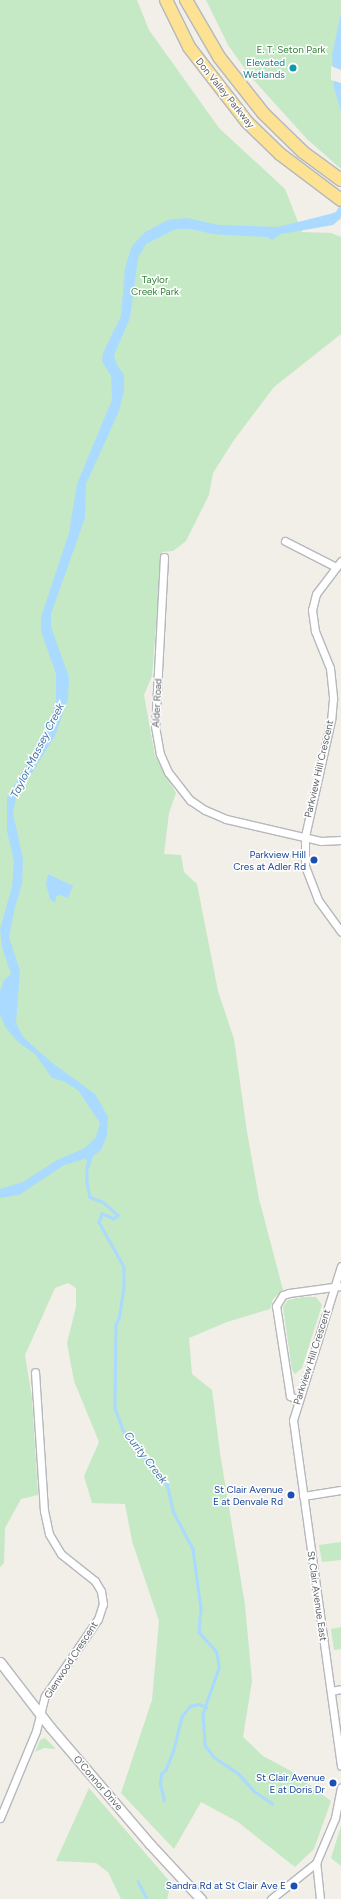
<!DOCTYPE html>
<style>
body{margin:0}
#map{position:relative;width:341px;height:1899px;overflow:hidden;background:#f1efe8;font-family:Figtree,sans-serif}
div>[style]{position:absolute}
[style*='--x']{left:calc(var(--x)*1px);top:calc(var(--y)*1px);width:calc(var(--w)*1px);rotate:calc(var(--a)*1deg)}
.green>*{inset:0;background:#c5e8c5}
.water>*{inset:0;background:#aadaff}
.pier>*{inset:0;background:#f1efe8}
.stream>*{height:2.5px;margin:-1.25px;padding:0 1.25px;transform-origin:1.25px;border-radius:1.25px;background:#aadaff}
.roads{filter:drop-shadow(1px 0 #b5b8bc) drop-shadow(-1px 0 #b5b8bc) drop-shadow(0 1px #b5b8bc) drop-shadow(0 -1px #b5b8bc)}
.street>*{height:7px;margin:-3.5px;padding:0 3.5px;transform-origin:3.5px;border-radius:3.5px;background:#fff}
.secondary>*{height:9px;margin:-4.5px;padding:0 4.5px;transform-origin:4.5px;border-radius:4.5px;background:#fff}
.highway>*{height:12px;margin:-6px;padding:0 6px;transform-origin:6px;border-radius:6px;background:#fde293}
.dots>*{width:11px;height:11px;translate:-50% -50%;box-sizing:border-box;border:2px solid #fff;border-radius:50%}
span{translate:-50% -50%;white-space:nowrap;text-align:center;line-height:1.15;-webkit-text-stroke:3px #fff;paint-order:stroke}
.park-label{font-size:10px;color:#348238}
.culture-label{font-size:10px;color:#0d838f}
.right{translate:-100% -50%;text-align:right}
.street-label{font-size:10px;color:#5f6368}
.transit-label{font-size:10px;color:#164399}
.water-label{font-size:11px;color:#4174aa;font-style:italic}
</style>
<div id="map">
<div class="green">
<div style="clip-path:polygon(0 0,137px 0,149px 30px,219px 128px,285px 189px,302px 232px,331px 233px,341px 237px,341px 334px,274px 387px,234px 440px,213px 473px,209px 495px,186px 541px,173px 551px,162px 552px,152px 676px,144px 695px,155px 756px,176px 793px,169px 813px,164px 854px,181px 855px,184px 872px,197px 884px,218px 991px,234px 1039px,247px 1132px,259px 1199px,283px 1290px,273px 1299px,270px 1309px,227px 1322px,189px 1338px,192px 1374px,212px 1390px,220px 1453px,245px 1605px,252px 1681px,243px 1737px,263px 1756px,291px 1771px,331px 1801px,314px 1849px,295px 1867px,238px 1822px,201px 1802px,174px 1849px,121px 1793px,152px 1700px,159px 1621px,132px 1541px,125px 1504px,92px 1503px,84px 1476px,99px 1442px,74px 1381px,67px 1343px,76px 1307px,76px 1288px,68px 1283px,55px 1288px,25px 1355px,32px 1398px,38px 1495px,21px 1499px,5px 1528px,4px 1563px,0 1567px)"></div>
<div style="clip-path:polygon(206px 0,341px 0,341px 169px,307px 139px,250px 76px,228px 45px)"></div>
<div style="clip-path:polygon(303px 1297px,316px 1297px,322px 1305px,302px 1368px,295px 1374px,292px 1370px,283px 1307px,288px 1300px)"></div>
<div style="clip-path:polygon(341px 1542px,341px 1560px,322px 1562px,319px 1545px)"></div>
<div style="clip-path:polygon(341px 1627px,341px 1649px,334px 1650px,331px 1629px)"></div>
<div style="clip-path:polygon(45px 1738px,56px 1749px,44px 1748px,35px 1752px,40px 1740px)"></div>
<div style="clip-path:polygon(89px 1788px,171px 1883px,167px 1899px,121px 1899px,108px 1872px,96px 1863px,56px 1861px)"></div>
<div style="clip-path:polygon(341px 1826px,341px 1866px,331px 1858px)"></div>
</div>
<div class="water">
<div style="clip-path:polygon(341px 14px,341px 111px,334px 88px,332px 55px)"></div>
<div style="clip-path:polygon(341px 203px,341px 218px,333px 225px,281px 234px,272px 240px,267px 237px,213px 234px,191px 229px,176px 229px,146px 244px,138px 258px,130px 318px,114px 355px,116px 363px,124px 375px,124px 391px,119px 411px,86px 484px,85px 518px,51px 614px,51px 627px,69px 677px,68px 699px,55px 736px,16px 798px,13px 813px,23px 859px,22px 884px,15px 907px,9px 937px,20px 971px,16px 1023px,23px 1037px,51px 1062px,95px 1094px,108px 1117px,107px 1136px,101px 1150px,93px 1156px,89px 1168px,86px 1169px,87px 1160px,85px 1159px,64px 1165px,19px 1195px,0 1198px,0 1189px,23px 1182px,57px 1160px,85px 1148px,96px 1137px,100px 1123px,78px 1090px,63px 1081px,52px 1078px,35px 1054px,18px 1042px,6px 1028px,0 1015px,0 991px,4px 980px,11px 974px,2px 947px,0 929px,12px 887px,14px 861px,7px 831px,7px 798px,49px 725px,56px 700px,56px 674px,41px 631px,41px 617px,69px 533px,77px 484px,112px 400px,111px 376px,102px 361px,103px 353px,121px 316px,125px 268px,132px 246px,145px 232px,168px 220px,187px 218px,219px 225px,278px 227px,330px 214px,336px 212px)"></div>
<div style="clip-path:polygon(48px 874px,73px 886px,68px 898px,60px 895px,56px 896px,55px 903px,50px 899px,46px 884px)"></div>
</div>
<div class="pier">
<div style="clip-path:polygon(331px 66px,341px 70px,341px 83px,331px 80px)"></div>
</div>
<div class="stream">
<div style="--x:87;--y:1166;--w:17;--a:90"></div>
<div style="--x:87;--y:1183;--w:14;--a:78"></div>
<div style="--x:90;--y:1197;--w:14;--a:21"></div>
<div style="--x:103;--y:1202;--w:20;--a:41"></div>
<div style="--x:118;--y:1215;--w:6;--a:135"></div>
<div style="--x:114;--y:1219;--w:13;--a:-157"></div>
<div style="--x:102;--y:1214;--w:9;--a:111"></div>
<div style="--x:99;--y:1222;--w:51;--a:60.9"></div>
<div style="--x:124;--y:1267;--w:21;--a:90"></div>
<div style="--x:124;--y:1288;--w:30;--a:99"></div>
<div style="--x:119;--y:1318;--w:8;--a:113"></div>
<div style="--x:116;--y:1325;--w:83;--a:90.7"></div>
<div style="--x:115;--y:1408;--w:23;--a:70"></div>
<div style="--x:123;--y:1430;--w:70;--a:50.8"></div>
<div style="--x:167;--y:1484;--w:28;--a:77"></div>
<div style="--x:173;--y:1511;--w:43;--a:62.2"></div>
<div style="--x:193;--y:1549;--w:61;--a:82.4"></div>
<div style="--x:201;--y:1609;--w:23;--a:95"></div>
<div style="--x:199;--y:1632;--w:25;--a:48"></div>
<div style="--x:216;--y:1651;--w:7;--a:74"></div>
<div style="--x:218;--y:1658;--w:10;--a:84"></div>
<div style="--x:219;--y:1668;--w:49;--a:109.2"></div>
<div style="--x:203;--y:1714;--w:31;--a:86"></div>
<div style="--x:205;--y:1745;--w:15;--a:53"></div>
<div style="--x:214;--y:1757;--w:29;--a:34"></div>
<div style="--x:238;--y:1773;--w:24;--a:48"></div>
<div style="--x:254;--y:1791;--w:22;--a:34"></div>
<div style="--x:164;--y:1801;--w:17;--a:-103"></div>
<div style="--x:160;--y:1784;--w:10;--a:-84"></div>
<div style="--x:161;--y:1774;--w:7;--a:-45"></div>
<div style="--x:166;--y:1769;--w:19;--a:-69"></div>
<div style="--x:173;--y:1751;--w:36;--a:-76"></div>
<div style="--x:182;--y:1716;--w:13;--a:-51"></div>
<div style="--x:190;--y:1706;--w:9;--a:-13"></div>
<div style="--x:199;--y:1704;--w:8;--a:23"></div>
<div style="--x:138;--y:1881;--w:20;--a:63"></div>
</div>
<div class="roads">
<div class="street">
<div style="--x:285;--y:541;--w:57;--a:27"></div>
<div style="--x:164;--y:557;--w:169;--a:93"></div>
<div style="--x:155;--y:726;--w:28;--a:80"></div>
<div style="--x:160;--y:754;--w:20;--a:66"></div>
<div style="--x:168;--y:772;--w:36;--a:52"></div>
<div style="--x:190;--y:800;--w:18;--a:34"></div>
<div style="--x:205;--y:810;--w:23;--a:23"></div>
<div style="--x:226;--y:819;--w:98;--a:13"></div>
<div style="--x:321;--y:841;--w:20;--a:-3"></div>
<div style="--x:341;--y:561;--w:41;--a:127.1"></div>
<div style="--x:316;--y:594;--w:16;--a:104"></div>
<div style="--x:312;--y:610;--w:21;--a:82"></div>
<div style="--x:315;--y:631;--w:40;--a:68"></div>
<div style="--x:330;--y:668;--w:31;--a:84"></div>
<div style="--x:333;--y:699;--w:21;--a:95"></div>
<div style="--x:331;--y:720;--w:119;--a:102.6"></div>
<div style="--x:305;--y:836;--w:30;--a:90"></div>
<div style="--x:305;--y:866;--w:36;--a:69"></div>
<div style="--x:318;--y:900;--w:39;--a:54"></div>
<div style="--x:341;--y:1266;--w:161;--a:107.3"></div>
<div style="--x:293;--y:1420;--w:349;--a:82.1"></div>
<div style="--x:298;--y:1400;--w:9;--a:-153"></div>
<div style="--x:290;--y:1396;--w:91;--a:-98.8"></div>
<div style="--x:276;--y:1306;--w:13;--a:-58"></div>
<div style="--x:283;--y:1295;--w:6;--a:-18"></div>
<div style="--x:289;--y:1293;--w:52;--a:-7.7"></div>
<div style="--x:303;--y:1496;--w:38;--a:-9"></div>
<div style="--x:331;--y:1691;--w:10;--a:-11"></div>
<div style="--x:0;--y:1818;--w:94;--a:-67.5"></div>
<div style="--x:36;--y:1731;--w:36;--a:-76"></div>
<div style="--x:45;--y:1696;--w:93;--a:-55.5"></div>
<div style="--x:98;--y:1619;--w:16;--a:-72"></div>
<div style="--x:103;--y:1604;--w:13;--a:-99"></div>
<div style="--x:101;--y:1591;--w:12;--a:-121"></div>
<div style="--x:95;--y:1581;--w:43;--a:-141.5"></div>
<div style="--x:61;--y:1554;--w:23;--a:-121"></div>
<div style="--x:49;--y:1534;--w:24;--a:-102"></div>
<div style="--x:44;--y:1511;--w:139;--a:-93.7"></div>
<div style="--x:271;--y:1899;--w:58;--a:-38.7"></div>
<div style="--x:320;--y:1899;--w:36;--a:-96"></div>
<div style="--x:316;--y:1863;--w:49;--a:-67.1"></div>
<div style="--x:335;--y:1818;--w:31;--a:-79"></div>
</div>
<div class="secondary">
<div style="--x:0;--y:1662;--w:82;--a:52.4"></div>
<div style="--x:50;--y:1727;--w:154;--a:49.5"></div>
<div style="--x:150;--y:1844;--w:75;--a:47.2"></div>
</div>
<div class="highway">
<div style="--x:166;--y:0;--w:52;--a:63.9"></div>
<div style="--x:189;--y:47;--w:95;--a:52.3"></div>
<div style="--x:247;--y:122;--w:46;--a:44.1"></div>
<div style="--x:280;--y:154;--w:76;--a:37"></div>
<div style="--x:186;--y:0;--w:66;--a:59.9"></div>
<div style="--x:219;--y:57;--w:71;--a:51.8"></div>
<div style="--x:263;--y:113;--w:56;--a:44.3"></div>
<div style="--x:303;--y:152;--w:47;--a:36.4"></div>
</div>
</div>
<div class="dots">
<div style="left:293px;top:68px;background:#0f9aa8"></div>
<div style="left:314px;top:860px;background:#1a4fb4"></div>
<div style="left:291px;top:1495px;background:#1a4fb4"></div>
<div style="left:333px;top:1783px;background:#1a4fb4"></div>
<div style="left:294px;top:1886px;background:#1a4fb4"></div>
</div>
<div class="park-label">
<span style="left:291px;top:50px">E. T. Seton Park</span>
<span style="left:155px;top:285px">Taylor<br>Creek Park</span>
</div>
<div class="culture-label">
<span class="right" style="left:285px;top:68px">Elevated<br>Wetlands</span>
</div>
<div class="street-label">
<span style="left:225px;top:93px;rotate:51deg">Don Valley Parkway</span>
<span style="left:157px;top:703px;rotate:-87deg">Alder Road</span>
<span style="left:319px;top:769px;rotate:-77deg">Parkview Hill Crescent</span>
<span style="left:312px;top:1357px;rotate:-72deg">Parkview Hill Crescent</span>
<span style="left:317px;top:1596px;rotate:82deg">St Clair Avenue East</span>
<span style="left:71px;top:1660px;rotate:-57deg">Glenwood Crescent</span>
<span style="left:98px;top:1783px;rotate:49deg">O'Connor Drive</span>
</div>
<div class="transit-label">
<span class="right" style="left:306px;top:860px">Parkview Hill<br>Cres at Adler Rd</span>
<span class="right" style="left:283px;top:1495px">St Clair Avenue<br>E at Denvale Rd</span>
<span class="right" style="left:325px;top:1783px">St Clair Avenue<br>E at Doris Dr</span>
<span class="right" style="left:286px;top:1886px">Sandra Rd at St Clair Ave E</span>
</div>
<div class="water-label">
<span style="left:38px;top:751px;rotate:-63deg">Taylor-Massey Creek</span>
<span style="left:145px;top:1458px;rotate:52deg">Curity Creek</span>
</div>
</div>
